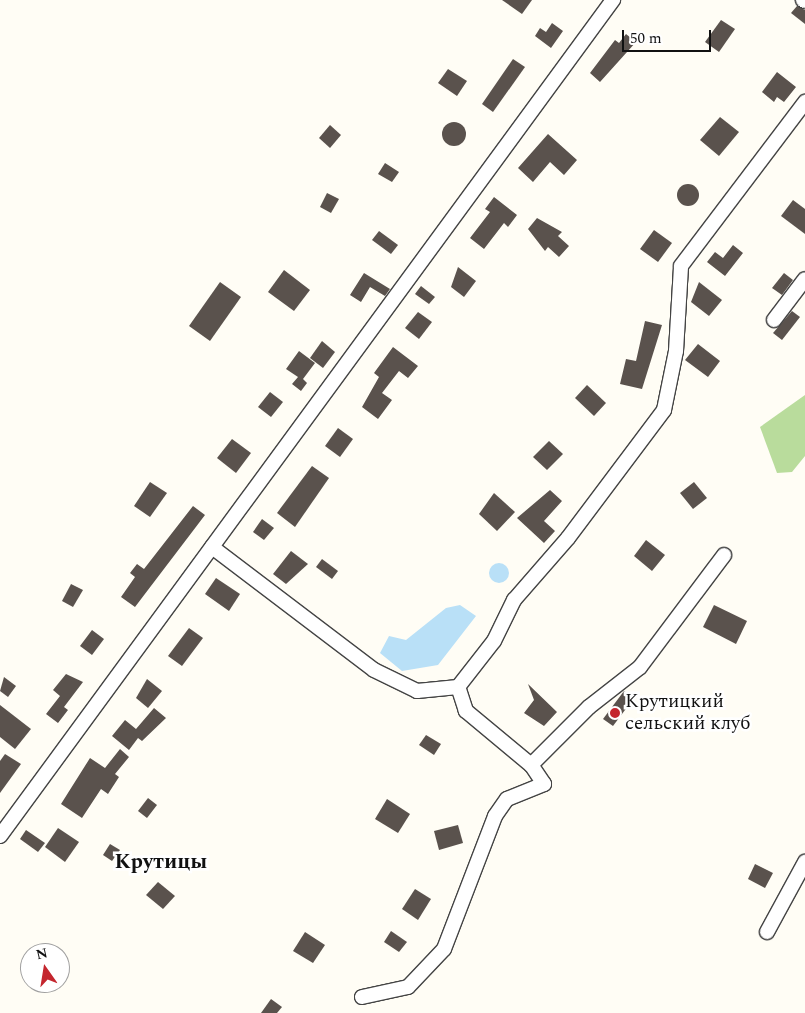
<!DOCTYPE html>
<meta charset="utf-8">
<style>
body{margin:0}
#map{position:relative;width:805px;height:1013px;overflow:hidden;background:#fffdf5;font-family:Spectral,serif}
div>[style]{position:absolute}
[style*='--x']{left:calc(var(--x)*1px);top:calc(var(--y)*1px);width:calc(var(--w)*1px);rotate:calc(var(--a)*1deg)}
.forest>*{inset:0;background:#b9dc9c}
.water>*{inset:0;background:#b9e0f7}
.round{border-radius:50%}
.building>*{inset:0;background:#5a524d}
.roads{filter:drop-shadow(1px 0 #444) drop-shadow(-1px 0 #444) drop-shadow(0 1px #444) drop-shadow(0 -1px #444)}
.street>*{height:14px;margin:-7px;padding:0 7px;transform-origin:7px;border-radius:7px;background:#fff}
.dots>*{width:14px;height:14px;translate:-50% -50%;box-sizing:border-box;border:2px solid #fff;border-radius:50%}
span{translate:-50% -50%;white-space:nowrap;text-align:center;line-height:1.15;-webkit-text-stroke:5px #fff;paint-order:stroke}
.poi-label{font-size:19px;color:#111}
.left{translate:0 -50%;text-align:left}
.quarter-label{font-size:21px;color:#111;font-weight:700}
.north{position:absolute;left:20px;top:943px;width:50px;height:50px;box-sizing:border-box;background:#fff;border:1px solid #a0a0a0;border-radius:50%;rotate:347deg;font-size:14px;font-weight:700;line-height:20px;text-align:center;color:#111}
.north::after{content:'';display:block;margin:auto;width:18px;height:22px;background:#c4262e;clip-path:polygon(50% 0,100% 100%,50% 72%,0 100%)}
.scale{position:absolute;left:622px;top:30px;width:89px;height:22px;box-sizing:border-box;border:2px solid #111;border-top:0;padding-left:6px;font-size:15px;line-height:18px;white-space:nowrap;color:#111;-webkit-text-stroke:4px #fff;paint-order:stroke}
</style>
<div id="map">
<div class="forest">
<div style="clip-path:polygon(805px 395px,805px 456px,792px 472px,777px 473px,760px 427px)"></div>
</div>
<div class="water">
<div class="round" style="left:489px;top:563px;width:20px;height:20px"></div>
<div style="clip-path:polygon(460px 605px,476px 616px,438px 665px,402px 671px,380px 653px,389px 636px,406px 640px,446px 608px)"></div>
</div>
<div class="building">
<div style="clip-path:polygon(502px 0,532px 0,522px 14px)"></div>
<div style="clip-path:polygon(797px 6px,805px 10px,805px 24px,791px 13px)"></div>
<div style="clip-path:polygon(721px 20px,735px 29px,719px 52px,705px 42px)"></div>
<div style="clip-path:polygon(552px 23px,563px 31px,551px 48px,535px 36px,540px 28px,546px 32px)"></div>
<div style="clip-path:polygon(626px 34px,636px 42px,600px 82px,590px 73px,615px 40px,619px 43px)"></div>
<div style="clip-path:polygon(513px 59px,525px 67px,493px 112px,482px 104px)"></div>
<div style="clip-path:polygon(448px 69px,467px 81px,457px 96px,438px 83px)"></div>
<div style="clip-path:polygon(777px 72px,796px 87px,784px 102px,777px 97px,774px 102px,762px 92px)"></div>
<div style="clip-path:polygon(720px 117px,739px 132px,719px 156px,700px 140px)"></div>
<div class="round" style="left:442px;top:122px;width:24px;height:24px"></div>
<div style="clip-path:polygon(330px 125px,341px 135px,330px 148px,319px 138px)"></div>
<div style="clip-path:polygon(548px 134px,577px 160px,564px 175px,550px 162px,533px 182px,518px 168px)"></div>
<div style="clip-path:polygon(385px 163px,399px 172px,392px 182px,378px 174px)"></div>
<div class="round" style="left:677px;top:184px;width:22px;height:22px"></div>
<div style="clip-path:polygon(327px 193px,339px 199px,331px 213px,320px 207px)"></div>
<div style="clip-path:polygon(494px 197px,517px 215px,508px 227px,504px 223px,484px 249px,470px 238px,490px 212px,485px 209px)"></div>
<div style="clip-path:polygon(793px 200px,805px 209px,805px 234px,781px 216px)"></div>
<div style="clip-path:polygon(537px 218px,562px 232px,558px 236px,569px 246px,559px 257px,548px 247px,545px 251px,528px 229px)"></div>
<div style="clip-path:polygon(654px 230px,672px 243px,658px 262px,640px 249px)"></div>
<div style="clip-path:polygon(379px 231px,398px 245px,391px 254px,372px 240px)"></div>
<div style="clip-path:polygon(733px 245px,743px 253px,725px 276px,707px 262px,715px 252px,723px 258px)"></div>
<div style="clip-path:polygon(458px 267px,476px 281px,464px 297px,451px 287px)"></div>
<div style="clip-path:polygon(284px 270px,310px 290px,294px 311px,268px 292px)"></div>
<div style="clip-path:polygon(364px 273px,390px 289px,385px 296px,370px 287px,361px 302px,350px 295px)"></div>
<div style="clip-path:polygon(784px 273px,793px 280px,782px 295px,772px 288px)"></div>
<div style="clip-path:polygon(220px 282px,241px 297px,210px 341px,189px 326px)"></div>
<div style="clip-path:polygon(699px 282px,722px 300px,709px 316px,691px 302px)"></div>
<div style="clip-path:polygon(421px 286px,435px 297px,429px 304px,415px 294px)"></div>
<div style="clip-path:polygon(792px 311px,800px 317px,782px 340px,773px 333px)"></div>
<div style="clip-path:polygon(418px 312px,432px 322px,419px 339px,405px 328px)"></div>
<div style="clip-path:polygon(645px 321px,662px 325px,642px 389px,620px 384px,626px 359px,636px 361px)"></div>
<div style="clip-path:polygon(322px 341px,335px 352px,323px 368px,310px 358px)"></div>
<div style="clip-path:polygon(698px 344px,720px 361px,708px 377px,685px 360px)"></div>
<div style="clip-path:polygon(393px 347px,418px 366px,408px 378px,399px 371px,382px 393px,392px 400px,378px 419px,362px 407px,379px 377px,374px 373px)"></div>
<div style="clip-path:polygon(299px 351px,315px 363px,303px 379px,307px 383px,301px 391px,292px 384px,298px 377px,286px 369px)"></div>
<div style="clip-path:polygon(587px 385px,606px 403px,594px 416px,575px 398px)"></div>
<div style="clip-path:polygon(270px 392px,283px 402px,271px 417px,258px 407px)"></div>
<div style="clip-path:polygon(338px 428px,353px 439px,340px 457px,325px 446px)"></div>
<div style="clip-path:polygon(232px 439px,251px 453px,236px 473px,217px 458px)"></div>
<div style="clip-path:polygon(549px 441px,563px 454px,547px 470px,533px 457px)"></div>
<div style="clip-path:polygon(312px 466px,329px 478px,295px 527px,277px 513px)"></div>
<div style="clip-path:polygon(150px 482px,167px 493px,150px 517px,134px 506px)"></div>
<div style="clip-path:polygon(694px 482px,707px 498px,693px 509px,680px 493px)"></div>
<div style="clip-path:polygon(550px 490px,562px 501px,544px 521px,555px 531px,544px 543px,517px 518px)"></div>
<div style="clip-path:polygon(494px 493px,515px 512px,497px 531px,479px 514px)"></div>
<div style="clip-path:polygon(193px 506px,205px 515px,135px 607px,121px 597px,135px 577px,130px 573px,137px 564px,144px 569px)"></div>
<div style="clip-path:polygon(262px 519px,274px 528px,264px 540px,253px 532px)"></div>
<div style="clip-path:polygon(646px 540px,665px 555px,652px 571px,634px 556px)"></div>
<div style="clip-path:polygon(291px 551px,308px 564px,286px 584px,273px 574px)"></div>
<div style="clip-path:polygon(322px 559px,338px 571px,332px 579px,316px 567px)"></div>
<div style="clip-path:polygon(216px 578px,240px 594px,229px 611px,205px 594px)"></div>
<div style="clip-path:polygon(71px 584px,83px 590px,73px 607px,62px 601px)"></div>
<div style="clip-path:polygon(714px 605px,747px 621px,736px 644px,703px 627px)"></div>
<div style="clip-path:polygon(189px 628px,203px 638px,182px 666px,168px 656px)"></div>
<div style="clip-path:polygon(92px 630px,104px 639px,92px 655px,80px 646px)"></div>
<div style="clip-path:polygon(66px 674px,83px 682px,64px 707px,68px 710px,58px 723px,46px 714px,60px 696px,53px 690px)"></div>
<div style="clip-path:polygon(4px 677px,16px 686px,8px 697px,0 691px)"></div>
<div style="clip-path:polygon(147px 679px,162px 691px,148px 708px,136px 698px)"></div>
<div style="clip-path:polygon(528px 684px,557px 712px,544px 726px,524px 713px,534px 700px)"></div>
<div style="clip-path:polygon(624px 691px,634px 698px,613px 726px,603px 719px)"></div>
<div style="clip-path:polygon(0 705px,31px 729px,15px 749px,0 737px)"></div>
<div style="clip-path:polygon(154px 708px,166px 718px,142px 741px,138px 738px,129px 750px,112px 736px,125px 720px,136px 729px)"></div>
<div style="clip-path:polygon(426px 735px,441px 744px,434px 755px,419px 745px)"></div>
<div style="clip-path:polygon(120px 749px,129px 757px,115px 774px,119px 777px,108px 794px,101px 789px,82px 818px,61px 804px,90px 758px,105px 768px)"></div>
<div style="clip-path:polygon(5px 754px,21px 764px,0 793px,0 761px)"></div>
<div style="clip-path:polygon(148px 798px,157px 805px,147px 818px,138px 811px)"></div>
<div style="clip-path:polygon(387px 799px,410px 814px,398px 833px,375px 819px)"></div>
<div style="clip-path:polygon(458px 825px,463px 843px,439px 850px,434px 831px)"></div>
<div style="clip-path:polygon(58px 828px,79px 842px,65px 862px,45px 847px)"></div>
<div style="clip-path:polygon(26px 830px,45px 843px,38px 852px,20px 839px)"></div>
<div style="clip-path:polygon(110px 844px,120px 850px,112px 861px,103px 855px)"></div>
<div style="clip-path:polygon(755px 864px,773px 873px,765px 888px,748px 879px)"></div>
<div style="clip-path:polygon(158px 882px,175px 896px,163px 909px,146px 895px)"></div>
<div style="clip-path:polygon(415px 889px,431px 899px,418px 920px,402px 909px)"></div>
<div style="clip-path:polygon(391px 931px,407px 942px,399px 952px,384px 942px)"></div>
<div style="clip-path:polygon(305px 932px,325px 945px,313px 963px,293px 951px)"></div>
<div style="clip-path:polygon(271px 999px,282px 1007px,277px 1013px,261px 1013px)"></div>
</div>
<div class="roads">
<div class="street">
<div style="--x:803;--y:0;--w:2;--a:27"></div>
<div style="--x:774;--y:320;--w:51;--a:-52.9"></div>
<div style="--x:212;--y:547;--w:203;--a:37.2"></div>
<div style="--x:374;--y:670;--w:48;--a:26"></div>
<div style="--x:417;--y:691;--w:41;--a:-5.6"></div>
<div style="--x:458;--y:687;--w:58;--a:-52"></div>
<div style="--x:494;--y:641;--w:46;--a:-64"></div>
<div style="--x:514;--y:600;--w:82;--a:-48.9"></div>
<div style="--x:568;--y:538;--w:160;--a:-53.1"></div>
<div style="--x:664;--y:410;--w:60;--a:-78.5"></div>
<div style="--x:676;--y:351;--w:85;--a:-86.6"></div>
<div style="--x:681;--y:266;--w:206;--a:-52.9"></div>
<div style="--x:531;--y:765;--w:82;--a:-45"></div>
<div style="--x:589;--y:707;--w:65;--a:-38.1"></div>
<div style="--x:640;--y:667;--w:140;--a:-53.1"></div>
<div style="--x:0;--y:836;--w:1037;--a:-53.75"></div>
<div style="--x:767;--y:932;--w:80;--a:-61.5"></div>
<div style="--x:362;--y:997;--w:47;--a:-12.3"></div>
<div style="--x:408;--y:987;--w:52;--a:-46.5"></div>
<div style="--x:444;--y:949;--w:142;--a:-69"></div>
<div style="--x:495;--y:816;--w:21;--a:-55"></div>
<div style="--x:507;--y:799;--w:40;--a:-22"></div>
<div style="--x:544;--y:784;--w:23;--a:-124"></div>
<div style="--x:531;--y:765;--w:85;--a:-140.3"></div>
<div style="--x:466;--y:711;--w:25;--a:-108"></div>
</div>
</div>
<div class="dots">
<div style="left:615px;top:713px;background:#c4262e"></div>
</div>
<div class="poi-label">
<span class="left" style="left:625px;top:713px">Крутицкий<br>сельский клуб</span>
</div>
<div class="quarter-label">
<span style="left:161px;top:862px">Крутицы</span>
</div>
<div class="north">N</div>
<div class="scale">50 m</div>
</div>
